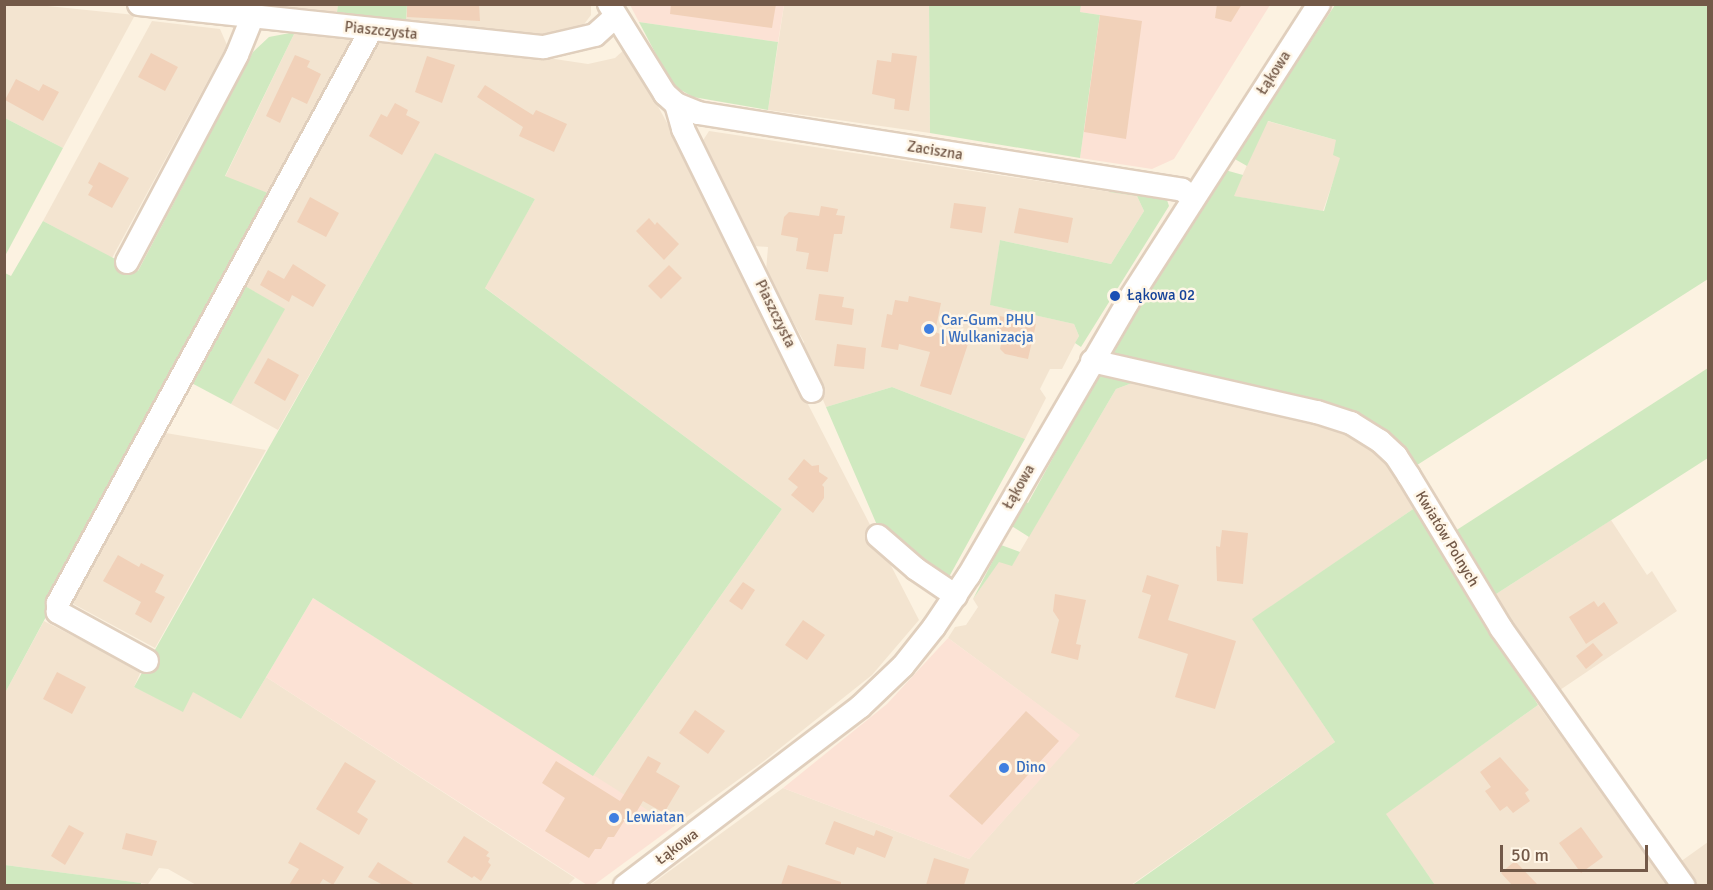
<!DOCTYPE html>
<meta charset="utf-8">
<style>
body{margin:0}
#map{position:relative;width:1713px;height:890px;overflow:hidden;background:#fcf2e1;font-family:Signika,sans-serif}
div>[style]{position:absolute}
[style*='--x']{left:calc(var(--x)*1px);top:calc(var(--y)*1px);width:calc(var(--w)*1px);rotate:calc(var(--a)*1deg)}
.residential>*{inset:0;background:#f3e4d0}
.commercial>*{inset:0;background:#fce2d5}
.green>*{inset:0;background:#d0e9c0}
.building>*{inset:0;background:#f1d1b9}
.roads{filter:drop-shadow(2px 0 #e0cfbd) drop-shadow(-2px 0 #e0cfbd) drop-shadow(0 2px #e0cfbd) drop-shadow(0 -2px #e0cfbd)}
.minor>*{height:22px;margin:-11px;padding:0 11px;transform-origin:11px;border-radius:11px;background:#fff}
.dots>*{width:16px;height:16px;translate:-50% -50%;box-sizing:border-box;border:3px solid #fff6e7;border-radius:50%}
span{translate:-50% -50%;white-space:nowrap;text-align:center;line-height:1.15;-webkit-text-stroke:5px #fff6e7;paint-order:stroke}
.street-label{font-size:15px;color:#735948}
.transit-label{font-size:15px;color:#164399}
.left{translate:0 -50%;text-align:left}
.shop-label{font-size:15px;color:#366cbe}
.frame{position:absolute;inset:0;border:6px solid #735948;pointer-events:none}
.scale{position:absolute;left:1500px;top:845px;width:148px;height:27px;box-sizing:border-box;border:3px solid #735948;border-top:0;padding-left:8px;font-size:18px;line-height:21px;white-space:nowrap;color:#735948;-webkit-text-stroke:4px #fff6e7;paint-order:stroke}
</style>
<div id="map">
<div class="residential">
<div style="clip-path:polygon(4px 5px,38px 5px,135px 15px,63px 148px,5px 118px)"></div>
<div style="clip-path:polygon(271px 5px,338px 5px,337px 12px)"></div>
<div style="clip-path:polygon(407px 5px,591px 5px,591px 15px,582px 27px,557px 38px,405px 26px)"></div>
<div style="clip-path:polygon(784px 5px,929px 5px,930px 133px,768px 110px)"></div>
<div style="clip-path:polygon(152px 21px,220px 29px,227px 45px,112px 258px,43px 221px)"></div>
<div style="clip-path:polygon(295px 32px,360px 38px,273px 195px,225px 177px)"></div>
<div style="clip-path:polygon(372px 39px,502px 51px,588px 64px,615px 58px,626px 48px,745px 265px,740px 272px,919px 620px,872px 675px,764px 761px,673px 827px,593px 776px,782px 509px,484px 287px,535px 199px,435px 154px,278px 430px,231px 404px,284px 309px,238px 282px)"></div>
<div style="clip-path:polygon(1267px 121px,1336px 140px,1341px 158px,1323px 211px,1233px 196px)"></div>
<div style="clip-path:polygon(709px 131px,1137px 196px,1144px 211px,1111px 264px,1000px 240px,991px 305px,1074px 324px,1079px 336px,1062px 369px,1050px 369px,1040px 389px,1046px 398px,1025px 439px,892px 387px,826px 407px,801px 348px,804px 342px,766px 271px,768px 247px,753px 246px,702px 142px)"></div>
<div style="clip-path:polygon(1140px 380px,1340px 426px,1374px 447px,1401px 472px,1419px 505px,1253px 619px,1335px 742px,1131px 885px,649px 886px,783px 788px,969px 859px,1079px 735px,948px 638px,955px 627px,966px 625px,978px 607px,973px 599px,999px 561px,1012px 565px,1116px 389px)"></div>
<div style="clip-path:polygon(154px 431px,266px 450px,155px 648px,66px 600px)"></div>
<div style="clip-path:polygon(1611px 520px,1647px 575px,1652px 571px,1677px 611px,1557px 692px,1493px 596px)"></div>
<div style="clip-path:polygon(44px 621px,141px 671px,134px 687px,183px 711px,192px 691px,241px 719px,266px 677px,575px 878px,567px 886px,198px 886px,168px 869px,159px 868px,148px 884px,5px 865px,5px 693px)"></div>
<div style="clip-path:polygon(1538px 705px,1655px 866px,1662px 863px,1678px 885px,1435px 885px,1385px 814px)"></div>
<div style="clip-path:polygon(1708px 842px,1708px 885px,1697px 885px,1680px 862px)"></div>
</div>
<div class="commercial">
<div style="clip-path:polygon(630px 5px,784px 5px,778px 42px,639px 22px)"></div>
<div style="clip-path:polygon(1081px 5px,1270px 5px,1174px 159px,1152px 169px,1080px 158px,1100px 15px,1080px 12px)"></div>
<div style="clip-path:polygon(313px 598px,617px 790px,673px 827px,594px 885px,587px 885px,266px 677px)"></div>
<div style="clip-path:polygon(948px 638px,1080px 735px,969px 859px,783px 788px,887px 704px)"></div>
</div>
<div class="green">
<div style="clip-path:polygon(338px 5px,407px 5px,406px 20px,337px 12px)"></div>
<div style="clip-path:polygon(929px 5px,1081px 5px,1080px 12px,1100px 15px,1080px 158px,930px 133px)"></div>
<div style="clip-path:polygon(1335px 5px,1708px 5px,1708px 279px,1414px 467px,1389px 438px,1111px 355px,1110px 348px,1225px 170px,1243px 175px,1234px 196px,1324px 211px,1340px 158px,1333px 155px,1336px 140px,1268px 121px,1247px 166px,1233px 158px)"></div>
<div style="clip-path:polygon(639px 22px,778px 42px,768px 110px,693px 97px,672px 85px)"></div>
<div style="clip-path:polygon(295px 32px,225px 176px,273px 195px,5px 693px,5px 273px,11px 276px,43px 221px,138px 271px,253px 52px,269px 37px)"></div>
<div style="clip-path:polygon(5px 118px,63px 148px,5px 256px)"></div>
<div style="clip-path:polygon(435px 153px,535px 199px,485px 288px,782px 509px,593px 776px,313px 598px,241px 719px,193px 692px,183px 712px,134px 687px)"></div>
<div style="clip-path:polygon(1114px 186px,1166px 197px,1169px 206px,1081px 347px,1075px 343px,1079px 336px,1074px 324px,990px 305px,1000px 240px,1111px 264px,1144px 211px,1137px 196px,1109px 192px)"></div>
<div style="clip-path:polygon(238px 282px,285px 309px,231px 404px,184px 379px)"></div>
<div style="clip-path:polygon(1708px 368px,1708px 458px,1493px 596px,1452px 533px)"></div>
<div style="clip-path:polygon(1097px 373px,1140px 380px,1116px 389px,1029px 537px,1010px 525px,1024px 501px,1028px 503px,1066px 434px,1063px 432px)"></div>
<div style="clip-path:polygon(892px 387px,1025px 439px,949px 577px,914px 552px,898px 549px,880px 532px,826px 407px)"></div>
<div style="clip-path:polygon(1419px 505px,1538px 705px,1386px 814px,1435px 885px,1131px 886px,1335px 742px,1252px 619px)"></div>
<div style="clip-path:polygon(1001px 545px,1020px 552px,1012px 566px,999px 562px,973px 599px)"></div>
<div style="clip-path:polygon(5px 865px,141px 883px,141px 885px,5px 885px)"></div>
</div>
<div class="building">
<div style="clip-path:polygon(407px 4px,479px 4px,480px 21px,407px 17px)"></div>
<div style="clip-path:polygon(671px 4px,776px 4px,772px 28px,670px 14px)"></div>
<div style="clip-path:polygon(1217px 4px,1242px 4px,1231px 22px,1215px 18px)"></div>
<div style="clip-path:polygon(1100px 15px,1142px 21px,1126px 139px,1084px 132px)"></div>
<div style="clip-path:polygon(151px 53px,178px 67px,165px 91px,138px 77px)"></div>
<div style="clip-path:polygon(892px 53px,917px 56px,909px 111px,894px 109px,895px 99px,872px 94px,877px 60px,891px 62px)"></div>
<div style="clip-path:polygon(295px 55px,310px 61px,307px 67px,321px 74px,307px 104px,292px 97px,280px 123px,266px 116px)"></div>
<div style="clip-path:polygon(427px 56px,455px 65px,442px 103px,415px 92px)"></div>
<div style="clip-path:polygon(16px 79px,39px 91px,43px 84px,59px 92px,43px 121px,5px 100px)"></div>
<div style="clip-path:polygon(485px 85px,533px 115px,536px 110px,567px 124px,554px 152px,519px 136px,523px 127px,477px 97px)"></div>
<div style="clip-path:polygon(395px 103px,408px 110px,406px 115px,420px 122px,402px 155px,369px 136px,381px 114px,387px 117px)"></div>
<div style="clip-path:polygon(99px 162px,129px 178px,112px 208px,88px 195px,93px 186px,88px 183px)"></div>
<div style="clip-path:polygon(310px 197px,339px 213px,326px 237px,297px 222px)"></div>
<div style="clip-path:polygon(954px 203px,986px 207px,982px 233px,950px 228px)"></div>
<div style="clip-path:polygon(821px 206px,838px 209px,836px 215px,845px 216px,842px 234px,834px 234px,828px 272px,806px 269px,809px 253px,796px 251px,798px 238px,781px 235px,784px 217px,789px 212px,819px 216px)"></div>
<div style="clip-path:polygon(1019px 208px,1073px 218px,1068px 243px,1014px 233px)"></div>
<div style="clip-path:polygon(649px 218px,655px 225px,657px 222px,679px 244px,664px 260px,636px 231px)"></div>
<div style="clip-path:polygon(293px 264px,326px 285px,313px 307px,292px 295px,289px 302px,260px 285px,268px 270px,284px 279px)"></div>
<div style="clip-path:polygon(669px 265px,682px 278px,661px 299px,648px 286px)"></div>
<div style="clip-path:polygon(819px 294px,844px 297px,842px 307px,854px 309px,852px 325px,815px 320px)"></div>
<div style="clip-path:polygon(909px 296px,941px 303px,935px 332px,968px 344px,951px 395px,920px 386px,930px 352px,899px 344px,898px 350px,881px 347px,887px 314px,892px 315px,895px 300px,908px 302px)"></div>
<div style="clip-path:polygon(1000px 316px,1036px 324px,1028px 359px,1005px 354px,1000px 349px,1003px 335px,996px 334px)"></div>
<div style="clip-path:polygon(837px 344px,866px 348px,864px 369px,834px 366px)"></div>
<div style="clip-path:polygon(268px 358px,299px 375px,285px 401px,254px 383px)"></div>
<div style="clip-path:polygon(804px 459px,812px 466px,819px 465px,819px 472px,828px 478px,822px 485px,824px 487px,824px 498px,813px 513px,791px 495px,798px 487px,788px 479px)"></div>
<div style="clip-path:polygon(1222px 530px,1248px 533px,1243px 584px,1217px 581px,1216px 546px,1220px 547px)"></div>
<div style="clip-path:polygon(118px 555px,139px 567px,141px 563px,164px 575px,155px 592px,165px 597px,151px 623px,135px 614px,141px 602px,103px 581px)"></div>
<div style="clip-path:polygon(1147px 575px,1179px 585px,1168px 620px,1236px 641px,1215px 709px,1175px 697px,1188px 654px,1138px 638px,1151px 595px,1142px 592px)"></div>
<div style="clip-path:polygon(743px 582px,755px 590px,742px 610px,729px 601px)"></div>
<div style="clip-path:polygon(1055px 594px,1086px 600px,1076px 644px,1081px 645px,1078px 660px,1051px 653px,1059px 620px,1053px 611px)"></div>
<div style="clip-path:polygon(1594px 601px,1598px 607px,1604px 602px,1618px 623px,1586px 644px,1569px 617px)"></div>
<div style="clip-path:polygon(803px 620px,825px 635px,807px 660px,785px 645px)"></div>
<div style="clip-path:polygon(1593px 643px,1603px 655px,1586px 669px,1576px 656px)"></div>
<div style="clip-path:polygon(57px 672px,86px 687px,72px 714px,43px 699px)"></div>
<div style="clip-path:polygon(695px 710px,725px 731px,708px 754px,679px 733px)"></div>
<div style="clip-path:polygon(1026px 711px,1059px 741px,982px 825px,949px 796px)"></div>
<div style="clip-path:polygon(648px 756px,661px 763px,656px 772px,680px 786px,664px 813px,643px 801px,637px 811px,647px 818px,626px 818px,614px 837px,608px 837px,601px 849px,595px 849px,589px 858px,545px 831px,565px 798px,542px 783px,556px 761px,620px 801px)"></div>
<div style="clip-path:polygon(1500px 757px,1529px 790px,1525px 793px,1530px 801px,1513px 813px,1507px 806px,1500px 811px,1485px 791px,1491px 787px,1480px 772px)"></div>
<div style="clip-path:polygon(345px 762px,376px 781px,357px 812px,368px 819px,359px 835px,316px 809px)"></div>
<div style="clip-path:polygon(834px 821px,874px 836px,876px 830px,893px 837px,885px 858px,857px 847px,854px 855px,825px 844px)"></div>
<div style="clip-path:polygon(69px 825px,84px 833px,65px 865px,51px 856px)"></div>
<div style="clip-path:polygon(1581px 827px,1603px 857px,1581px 873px,1559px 843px)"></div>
<div style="clip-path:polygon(126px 833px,157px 841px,152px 856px,122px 849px)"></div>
<div style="clip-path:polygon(464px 836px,489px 852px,486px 856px,490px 858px,488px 862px,491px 865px,481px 881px,474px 876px,472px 878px,447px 862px)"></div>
<div style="clip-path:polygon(300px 842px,344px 867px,333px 885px,323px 879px,319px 885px,289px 885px,299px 869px,288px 863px)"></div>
<div style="clip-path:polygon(934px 858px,969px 869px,964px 885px,926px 885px)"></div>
<div style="clip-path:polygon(1515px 861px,1538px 885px,1512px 885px,1501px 873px)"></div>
<div style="clip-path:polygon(378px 862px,415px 885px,383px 885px,368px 877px)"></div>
<div style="clip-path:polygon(788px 865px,841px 882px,841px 885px,781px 885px)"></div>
</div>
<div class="roads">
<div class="minor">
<div style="--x:139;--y:4;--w:407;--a:6.1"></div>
<div style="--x:544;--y:47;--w:52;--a:-13.2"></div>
<div style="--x:595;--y:35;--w:27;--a:-42"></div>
<div style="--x:609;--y:4;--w:106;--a:58.1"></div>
<div style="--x:665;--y:94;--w:15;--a:42"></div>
<div style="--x:676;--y:104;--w:26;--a:74"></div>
<div style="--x:683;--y:129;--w:292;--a:63.8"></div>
<div style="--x:676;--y:104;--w:24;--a:22"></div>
<div style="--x:698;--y:113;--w:490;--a:9"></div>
<div style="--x:1182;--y:190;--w:13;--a:32"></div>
<div style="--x:127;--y:262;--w:234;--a:-62"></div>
<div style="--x:237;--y:55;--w:40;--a:-68"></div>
<div style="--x:1092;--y:361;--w:231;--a:12.8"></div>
<div style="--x:1317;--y:412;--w:36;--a:18"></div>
<div style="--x:1351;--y:423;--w:34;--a:32"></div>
<div style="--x:1380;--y:441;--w:22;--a:43"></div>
<div style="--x:1396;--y:456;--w:24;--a:57"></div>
<div style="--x:1409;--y:476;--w:178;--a:58.8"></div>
<div style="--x:1501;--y:628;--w:316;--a:54.7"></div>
<div style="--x:878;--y:536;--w:50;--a:41"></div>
<div style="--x:916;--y:569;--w:48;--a:34"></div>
<div style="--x:147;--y:661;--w:102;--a:-151.2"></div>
<div style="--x:58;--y:612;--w:9;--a:-90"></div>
<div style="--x:58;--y:603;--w:653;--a:-61.35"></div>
<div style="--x:625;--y:886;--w:295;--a:-37.3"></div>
<div style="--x:860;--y:707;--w:59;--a:-43.6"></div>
<div style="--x:903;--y:666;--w:50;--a:-51.5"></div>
<div style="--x:934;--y:627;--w:63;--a:-56.1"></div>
<div style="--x:969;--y:575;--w:315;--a:-59.8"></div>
<div style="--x:1127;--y:303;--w:355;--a:-57.3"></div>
</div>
</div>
<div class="dots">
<div style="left:1115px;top:296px;background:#1a4fb4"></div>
<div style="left:929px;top:329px;background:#3f7fe0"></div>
<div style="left:1004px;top:768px;background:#3f7fe0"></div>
<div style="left:614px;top:818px;background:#3f7fe0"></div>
</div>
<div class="street-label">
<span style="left:381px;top:31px;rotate:6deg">Piaszczysta</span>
<span style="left:1274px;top:73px;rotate:-57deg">Łąkowa</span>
<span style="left:935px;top:151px;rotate:9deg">Zaciszna</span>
<span style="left:775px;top:314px;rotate:64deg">Piaszczysta</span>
<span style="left:1019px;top:487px;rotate:-60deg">Łąkowa</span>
<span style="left:1447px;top:539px;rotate:59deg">Kwiatów Polnych</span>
<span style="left:677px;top:847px;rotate:-37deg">Łąkowa</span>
</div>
<div class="transit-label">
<span class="left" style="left:1127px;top:296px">Łąkowa 02</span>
</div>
<div class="shop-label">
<span class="left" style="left:941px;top:329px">Car-Gum. PHU<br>| Wulkanizacja</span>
<span class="left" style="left:1016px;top:768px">Dino</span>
<span class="left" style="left:626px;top:818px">Lewiatan</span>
</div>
<div class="frame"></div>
<div class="scale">50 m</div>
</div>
